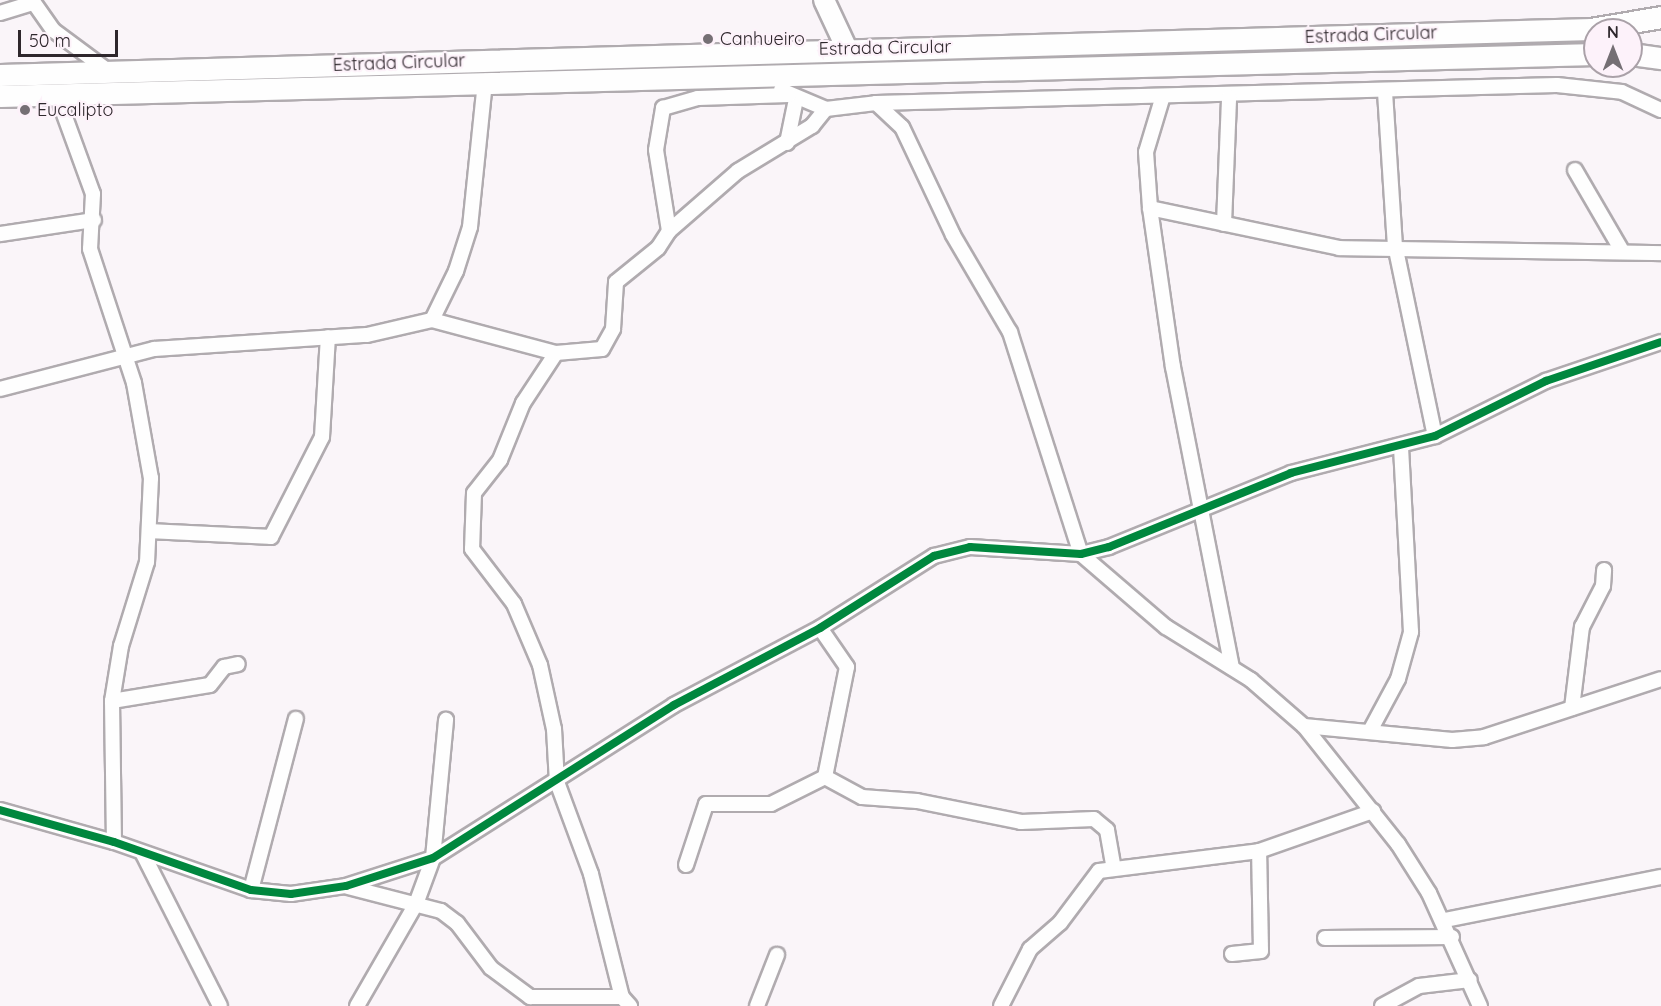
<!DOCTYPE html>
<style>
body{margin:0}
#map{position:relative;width:1661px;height:1006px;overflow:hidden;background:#faf5f9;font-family:Quicksand,sans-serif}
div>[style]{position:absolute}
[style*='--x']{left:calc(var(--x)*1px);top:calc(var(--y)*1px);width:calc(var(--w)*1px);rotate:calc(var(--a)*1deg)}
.roads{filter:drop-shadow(2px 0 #b0abaf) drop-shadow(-2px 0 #b0abaf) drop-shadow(0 2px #b0abaf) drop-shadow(0 -2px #b0abaf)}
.street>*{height:14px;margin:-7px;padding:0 7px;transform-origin:7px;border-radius:7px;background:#fefefe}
.secondary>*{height:20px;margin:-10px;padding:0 10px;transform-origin:10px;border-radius:10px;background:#fefefe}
.primary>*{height:21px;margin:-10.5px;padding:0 10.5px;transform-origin:10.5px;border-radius:10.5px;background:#fefefe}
.cycleway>*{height:8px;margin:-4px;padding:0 4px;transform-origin:4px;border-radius:4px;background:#00873e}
.dots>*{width:16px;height:16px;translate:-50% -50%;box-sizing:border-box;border:3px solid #fdf2fa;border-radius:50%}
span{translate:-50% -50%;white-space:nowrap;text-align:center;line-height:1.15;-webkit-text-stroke:4.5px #fdf2fa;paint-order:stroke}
.street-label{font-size:18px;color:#2e272c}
.poi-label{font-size:18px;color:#2e272c}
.left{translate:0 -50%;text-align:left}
.north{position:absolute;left:1583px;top:18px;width:60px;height:60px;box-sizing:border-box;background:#fdf2fa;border:2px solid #aaa1a8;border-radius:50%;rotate:0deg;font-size:16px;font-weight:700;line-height:24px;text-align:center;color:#2e272c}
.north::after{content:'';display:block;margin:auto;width:21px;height:27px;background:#756f74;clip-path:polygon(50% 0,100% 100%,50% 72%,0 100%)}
.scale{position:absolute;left:18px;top:30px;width:100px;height:27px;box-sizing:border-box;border:3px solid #2e272c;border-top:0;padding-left:8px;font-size:18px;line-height:21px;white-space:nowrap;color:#2e272c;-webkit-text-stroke:4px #fdf2fa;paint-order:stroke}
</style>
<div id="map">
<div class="roads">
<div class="street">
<div style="--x:32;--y:0;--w:37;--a:55"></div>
<div style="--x:53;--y:30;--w:69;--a:36.7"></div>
<div style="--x:0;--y:13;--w:34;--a:-17"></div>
<div style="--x:781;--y:90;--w:49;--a:22.9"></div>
<div style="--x:826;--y:109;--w:50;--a:-6.8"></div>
<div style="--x:876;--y:103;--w:681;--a:-1.51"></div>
<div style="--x:1557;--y:85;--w:65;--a:6.1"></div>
<div style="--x:1622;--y:92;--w:43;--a:24.8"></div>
<div style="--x:1385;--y:92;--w:153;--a:86.3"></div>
<div style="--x:1395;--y:245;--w:195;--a:78.2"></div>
<div style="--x:57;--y:95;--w:105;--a:70"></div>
<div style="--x:93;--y:194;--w:55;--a:93.1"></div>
<div style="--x:90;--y:249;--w:141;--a:71.8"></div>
<div style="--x:134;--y:383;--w:97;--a:79.9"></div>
<div style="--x:151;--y:478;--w:84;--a:92.7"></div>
<div style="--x:147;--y:562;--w:88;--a:107.2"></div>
<div style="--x:121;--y:646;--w:56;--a:99.3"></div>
<div style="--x:112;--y:701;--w:141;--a:89.2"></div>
<div style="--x:1162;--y:99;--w:55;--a:106.8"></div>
<div style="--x:1146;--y:152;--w:56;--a:85.9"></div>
<div style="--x:1150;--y:208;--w:161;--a:81.8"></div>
<div style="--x:1173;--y:367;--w:306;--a:78.9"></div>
<div style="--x:876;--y:103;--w:35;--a:43"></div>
<div style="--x:902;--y:127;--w:119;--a:64.7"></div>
<div style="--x:953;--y:235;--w:113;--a:59.6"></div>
<div style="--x:1010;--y:332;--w:233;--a:72.3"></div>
<div style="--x:1081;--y:554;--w:112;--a:40.7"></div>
<div style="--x:1166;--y:627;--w:100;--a:31.9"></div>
<div style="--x:1251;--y:680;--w:70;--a:41"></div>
<div style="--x:1304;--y:726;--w:151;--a:51.5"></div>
<div style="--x:1398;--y:844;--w:58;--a:57.7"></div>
<div style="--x:1429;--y:893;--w:124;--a:65.7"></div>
<div style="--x:787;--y:143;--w:45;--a:-78.4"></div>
<div style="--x:1575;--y:170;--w:91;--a:59.8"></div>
<div style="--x:1150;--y:208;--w:193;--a:11.9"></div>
<div style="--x:1339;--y:248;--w:322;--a:0.9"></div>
<div style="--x:1224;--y:224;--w:127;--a:-87.7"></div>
<div style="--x:669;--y:231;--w:91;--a:-41"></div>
<div style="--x:738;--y:171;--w:87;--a:-31.3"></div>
<div style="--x:812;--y:126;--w:22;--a:-51"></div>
<div style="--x:0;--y:234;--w:95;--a:-8.5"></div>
<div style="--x:432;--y:320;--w:55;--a:-63.9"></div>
<div style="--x:456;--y:271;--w:46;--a:-72.3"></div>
<div style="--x:470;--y:227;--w:147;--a:-84.1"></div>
<div style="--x:556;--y:353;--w:60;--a:123.4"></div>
<div style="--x:523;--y:403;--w:61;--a:112"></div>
<div style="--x:500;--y:460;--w:42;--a:128.2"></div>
<div style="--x:474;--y:493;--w:56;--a:92"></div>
<div style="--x:472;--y:549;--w:69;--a:52.6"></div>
<div style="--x:514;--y:604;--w:66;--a:66.9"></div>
<div style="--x:540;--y:665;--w:66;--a:77.7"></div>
<div style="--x:554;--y:729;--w:53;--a:86.8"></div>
<div style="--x:557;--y:782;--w:98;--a:69.7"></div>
<div style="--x:591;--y:874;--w:127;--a:75.9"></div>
<div style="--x:0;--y:389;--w:159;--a:-14.6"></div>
<div style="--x:154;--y:349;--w:213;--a:-3.8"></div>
<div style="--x:367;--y:335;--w:67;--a:-13"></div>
<div style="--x:432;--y:320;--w:128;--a:14.9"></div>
<div style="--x:556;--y:353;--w:46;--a:-5"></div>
<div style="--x:602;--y:349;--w:23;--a:-61"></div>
<div style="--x:613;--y:329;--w:47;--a:-86.3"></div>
<div style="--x:616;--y:282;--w:54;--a:-39"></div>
<div style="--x:658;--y:248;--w:20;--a:-57"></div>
<div style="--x:669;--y:231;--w:82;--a:-99.1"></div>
<div style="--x:656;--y:150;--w:43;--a:-80.5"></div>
<div style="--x:663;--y:108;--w:36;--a:-16"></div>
<div style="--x:698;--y:98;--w:91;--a:-1.9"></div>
<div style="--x:150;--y:531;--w:121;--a:2.8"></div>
<div style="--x:271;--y:537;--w:112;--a:-63"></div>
<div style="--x:322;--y:437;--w:100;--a:-86.6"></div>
<div style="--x:112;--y:701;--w:99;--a:-9.3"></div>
<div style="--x:210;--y:685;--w:23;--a:-52"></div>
<div style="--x:224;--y:667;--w:14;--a:-12"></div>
<div style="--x:1572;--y:708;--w:82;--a:-83"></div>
<div style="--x:1582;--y:627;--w:46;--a:-62.9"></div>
<div style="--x:1603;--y:586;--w:16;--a:-86"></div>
<div style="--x:1304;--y:726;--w:149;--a:5.4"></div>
<div style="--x:1452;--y:740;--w:32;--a:-5"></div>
<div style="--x:1484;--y:737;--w:186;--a:-18.1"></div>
<div style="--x:1370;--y:731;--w:59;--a:-61.7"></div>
<div style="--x:1398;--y:679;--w:49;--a:-74.5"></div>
<div style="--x:1411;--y:632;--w:185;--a:-93.1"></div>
<div style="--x:825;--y:777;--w:42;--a:28.4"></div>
<div style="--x:862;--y:797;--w:55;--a:4.2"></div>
<div style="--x:917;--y:801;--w:106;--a:11.4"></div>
<div style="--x:1021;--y:822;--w:73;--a:-2.4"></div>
<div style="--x:1094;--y:819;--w:17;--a:40"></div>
<div style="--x:1107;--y:830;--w:36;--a:80"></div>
<div style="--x:0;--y:810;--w:118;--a:15.7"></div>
<div style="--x:114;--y:842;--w:145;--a:19.3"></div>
<div style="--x:251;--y:890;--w:40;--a:5.7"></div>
<div style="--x:291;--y:894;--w:56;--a:-8.3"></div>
<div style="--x:346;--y:886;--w:91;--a:-17.8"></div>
<div style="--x:433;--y:858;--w:285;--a:-32.4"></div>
<div style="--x:674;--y:705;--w:165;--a:-27.8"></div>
<div style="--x:820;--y:628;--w:135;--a:-32.3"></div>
<div style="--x:934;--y:556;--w:37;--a:-14"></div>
<div style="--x:970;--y:547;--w:111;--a:3.6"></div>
<div style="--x:1081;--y:554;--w:29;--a:-14"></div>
<div style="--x:1109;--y:547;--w:196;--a:-22.1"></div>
<div style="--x:1291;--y:473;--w:149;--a:-14.4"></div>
<div style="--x:1435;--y:436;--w:124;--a:-26.4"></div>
<div style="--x:1546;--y:381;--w:121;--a:-18.7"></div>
<div style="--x:143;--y:854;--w:170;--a:63.1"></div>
<div style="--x:686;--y:865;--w:64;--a:-71.8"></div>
<div style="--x:706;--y:804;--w:65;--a:0"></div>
<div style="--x:771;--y:804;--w:60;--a:-26.6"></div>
<div style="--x:825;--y:777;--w:112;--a:-78.7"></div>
<div style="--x:847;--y:667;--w:47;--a:-124.7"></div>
<div style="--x:348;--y:887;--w:96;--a:14.5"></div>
<div style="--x:441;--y:911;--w:20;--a:37"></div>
<div style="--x:457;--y:923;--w:56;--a:52.9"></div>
<div style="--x:491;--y:968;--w:49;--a:36.6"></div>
<div style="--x:530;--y:997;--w:92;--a:0"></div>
<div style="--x:622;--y:997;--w:12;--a:48"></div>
<div style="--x:251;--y:890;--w:177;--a:-75.3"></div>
<div style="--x:1445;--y:920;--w:220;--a:-11.3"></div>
<div style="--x:1325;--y:938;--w:127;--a:-0.5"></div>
<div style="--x:1232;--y:954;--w:29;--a:-6"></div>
<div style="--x:1261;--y:951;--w:100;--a:-91.1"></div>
<div style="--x:357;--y:1006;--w:118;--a:-60"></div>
<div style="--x:416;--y:904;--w:49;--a:-69.7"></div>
<div style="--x:433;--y:858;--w:139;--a:-84.6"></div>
<div style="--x:757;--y:1006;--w:55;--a:-68.6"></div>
<div style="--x:1001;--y:1006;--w:64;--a:-63"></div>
<div style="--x:1030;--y:949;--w:40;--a:-41"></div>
<div style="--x:1060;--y:923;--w:65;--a:-53.1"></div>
<div style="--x:1099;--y:871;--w:161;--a:-7.1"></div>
<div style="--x:1259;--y:851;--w:121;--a:-19.3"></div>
<div style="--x:1382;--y:1006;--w:42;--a:-28.4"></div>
<div style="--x:1419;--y:986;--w:51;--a:-6.7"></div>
</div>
<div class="secondary">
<div style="--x:824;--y:0;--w:54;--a:64.9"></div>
</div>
<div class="primary">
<div style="--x:1631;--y:54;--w:30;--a:8"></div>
<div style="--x:0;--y:75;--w:1592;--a:-1.66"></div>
<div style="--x:1591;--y:29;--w:71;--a:-9.7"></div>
<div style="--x:0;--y:96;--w:1596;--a:-1.51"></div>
</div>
</div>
<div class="cycleway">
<div style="--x:0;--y:810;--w:118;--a:15.7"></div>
<div style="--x:114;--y:842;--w:145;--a:19.3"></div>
<div style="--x:251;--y:890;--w:40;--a:5.7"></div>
<div style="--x:291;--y:894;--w:56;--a:-8.3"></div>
<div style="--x:346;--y:886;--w:91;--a:-17.8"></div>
<div style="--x:433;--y:858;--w:285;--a:-32.4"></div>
<div style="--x:674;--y:705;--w:165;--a:-27.8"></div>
<div style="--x:820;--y:628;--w:135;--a:-32.3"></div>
<div style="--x:934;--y:556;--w:37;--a:-14"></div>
<div style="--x:970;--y:547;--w:111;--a:3.6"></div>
<div style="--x:1081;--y:554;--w:29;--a:-14"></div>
<div style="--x:1109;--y:547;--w:196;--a:-22.1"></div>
<div style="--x:1291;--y:473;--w:149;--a:-14.4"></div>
<div style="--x:1435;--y:436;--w:124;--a:-26.4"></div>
<div style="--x:1546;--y:381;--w:121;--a:-18.7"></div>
</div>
<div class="dots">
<div style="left:708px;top:39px;background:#756f74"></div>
<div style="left:25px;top:110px;background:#756f74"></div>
</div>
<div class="street-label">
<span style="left:1371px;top:35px;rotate:-2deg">Estrada Circular</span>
<span style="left:885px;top:48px;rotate:-1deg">Estrada Circular</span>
<span style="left:399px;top:63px;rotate:-2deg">Estrada Circular</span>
</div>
<div class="poi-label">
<span class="left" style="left:720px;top:39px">Canhueiro</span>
<span class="left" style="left:37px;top:110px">Eucalipto</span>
</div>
<div class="north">N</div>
<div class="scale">50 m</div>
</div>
